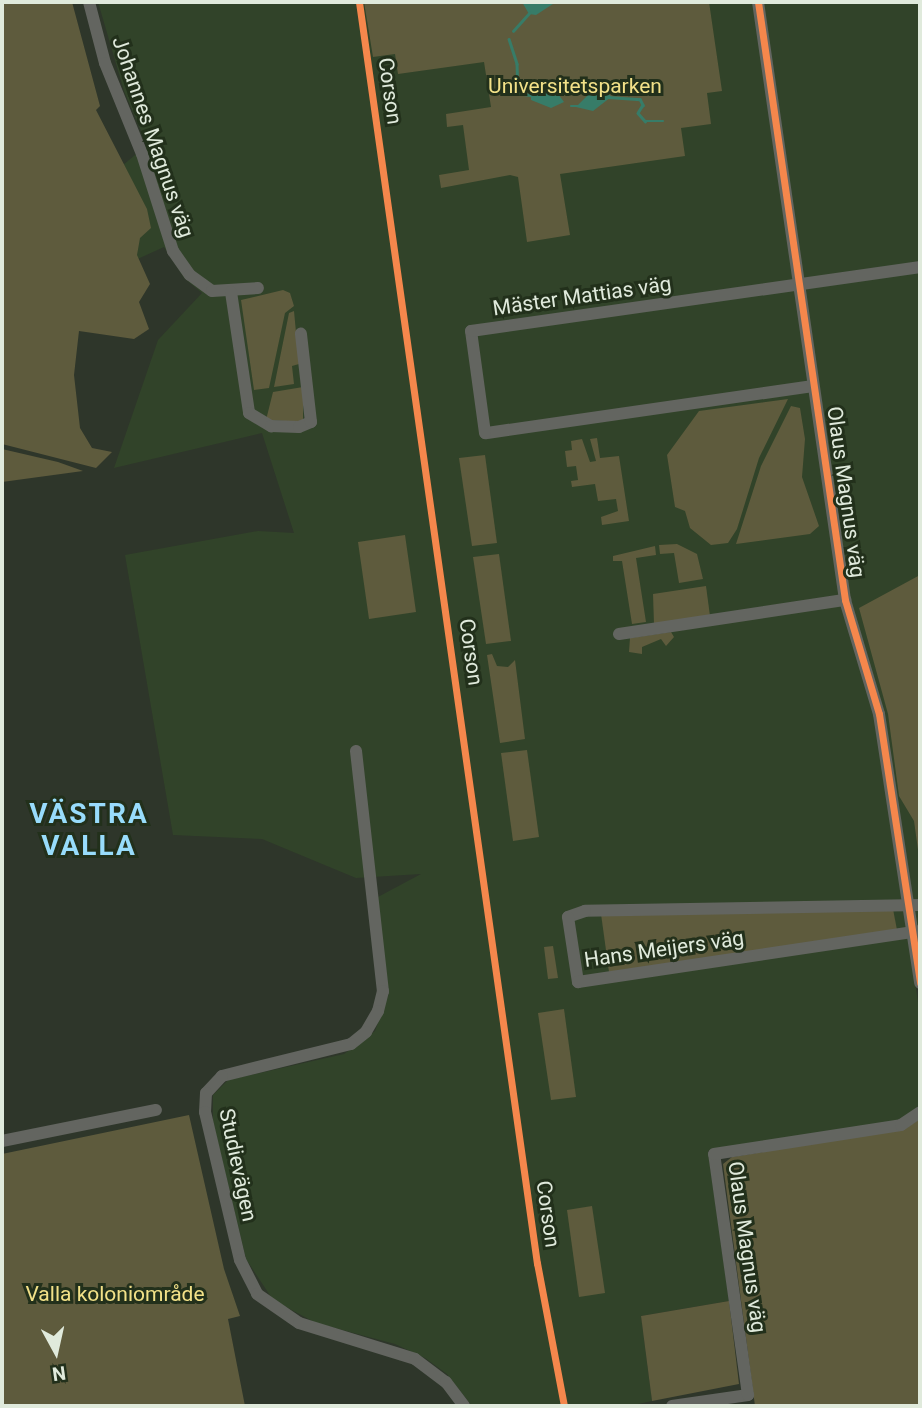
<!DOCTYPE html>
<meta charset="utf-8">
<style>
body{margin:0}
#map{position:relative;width:922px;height:1408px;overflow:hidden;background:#2e362a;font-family:Roboto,sans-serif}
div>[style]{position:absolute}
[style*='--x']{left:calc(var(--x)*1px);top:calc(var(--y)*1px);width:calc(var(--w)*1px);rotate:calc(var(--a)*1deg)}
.built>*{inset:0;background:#314329}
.green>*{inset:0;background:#5e5b3d}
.water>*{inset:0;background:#377c68}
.stream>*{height:2.5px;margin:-1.25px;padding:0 1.25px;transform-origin:1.25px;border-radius:1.25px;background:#377c68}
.minor>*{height:12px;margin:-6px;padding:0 6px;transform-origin:6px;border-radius:6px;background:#636560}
.cycleway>*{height:7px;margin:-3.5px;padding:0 3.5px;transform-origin:3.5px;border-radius:3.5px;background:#f5874c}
span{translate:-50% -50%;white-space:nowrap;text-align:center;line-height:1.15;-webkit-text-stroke:6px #22301b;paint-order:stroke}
.park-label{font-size:21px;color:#f2e188}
.street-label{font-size:21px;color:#e0eadc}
.district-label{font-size:28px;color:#98dcfb;font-weight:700;letter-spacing:2px}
.frame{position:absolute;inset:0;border:4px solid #e0eadc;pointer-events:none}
.north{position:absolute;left:21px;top:1317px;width:70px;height:70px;-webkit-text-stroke:5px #22301b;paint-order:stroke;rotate:172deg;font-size:19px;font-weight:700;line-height:28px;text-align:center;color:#e0eadc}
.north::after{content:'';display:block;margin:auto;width:24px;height:32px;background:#e0eadc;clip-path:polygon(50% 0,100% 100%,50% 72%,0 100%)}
</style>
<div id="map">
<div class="built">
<div style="clip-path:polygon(98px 2px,920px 2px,920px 946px,910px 948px,920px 1016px,920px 1105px,898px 1121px,708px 1151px,729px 1301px,641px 1316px,652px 1401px,629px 1406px,472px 1406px,447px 1374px,425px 1358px,395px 1344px,316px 1323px,273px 1300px,246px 1259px,213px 1122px,213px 1095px,228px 1080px,344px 1054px,375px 1031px,389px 993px,376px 898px,421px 874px,356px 878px,262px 839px,173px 835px,125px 555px,258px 531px,294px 533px,262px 433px,114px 468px,158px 340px,202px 293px,184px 278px,164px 247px,109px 272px,80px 201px,147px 145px,124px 91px)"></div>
</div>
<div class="green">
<div style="clip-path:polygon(2px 2px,72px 2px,100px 106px,96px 110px,147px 209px,151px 228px,140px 238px,137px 255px,150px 284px,139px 302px,149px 329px,134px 339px,79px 331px,74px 375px,80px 428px,92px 448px,112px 452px,96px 468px,2px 444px)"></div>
<div style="clip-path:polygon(364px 2px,709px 2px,722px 91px,707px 93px,711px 124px,681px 128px,685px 156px,560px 174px,570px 235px,527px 242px,518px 177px,510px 175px,441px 188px,439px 175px,469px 170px,463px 125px,447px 127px,446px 114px,491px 107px,484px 62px,398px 74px,395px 54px,373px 57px)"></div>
<div style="clip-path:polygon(283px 290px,290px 293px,294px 306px,285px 313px,269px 388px,254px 390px,241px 300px)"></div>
<div style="clip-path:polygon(294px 311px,299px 364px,292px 366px,294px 384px,274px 387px,289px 313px)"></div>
<div style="clip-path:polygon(303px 387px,303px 422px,266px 420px,273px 392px)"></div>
<div style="clip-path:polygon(788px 399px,759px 458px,737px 529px,728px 543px,711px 545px,690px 528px,685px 511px,675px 507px,667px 455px,699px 411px)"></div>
<div style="clip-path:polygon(791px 406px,800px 408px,805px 439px,802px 477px,819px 526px,810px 534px,736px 544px,761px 466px)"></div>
<div style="clip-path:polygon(597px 438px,600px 458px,619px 456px,629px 521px,602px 525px,601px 517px,618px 511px,616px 499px,598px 501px,595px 484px,572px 487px,571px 481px,578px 480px,576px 466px,567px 467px,565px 451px,572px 450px,571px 441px,582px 439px,590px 462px,596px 461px,590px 439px)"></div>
<div style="clip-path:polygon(2px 449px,58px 462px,83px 471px,2px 482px)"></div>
<div style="clip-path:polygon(485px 455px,497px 543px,472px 546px,459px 458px)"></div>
<div style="clip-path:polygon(405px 535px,416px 612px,369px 619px,358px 542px)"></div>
<div style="clip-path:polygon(677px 544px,697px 554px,703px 579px,679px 583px,674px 553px,660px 554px,659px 545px)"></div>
<div style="clip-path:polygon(655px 546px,656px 555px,636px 558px,646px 622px,632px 624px,622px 561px,613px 561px,613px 556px)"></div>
<div style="clip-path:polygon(499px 554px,511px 641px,486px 644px,473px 557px)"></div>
<div style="clip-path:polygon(920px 575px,920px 864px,914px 821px,899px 796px,888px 714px,859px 608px)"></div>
<div style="clip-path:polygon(706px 586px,710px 616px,654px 624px,653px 594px)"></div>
<div style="clip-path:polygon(671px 632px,674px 637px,666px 646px,661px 639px,642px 647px,642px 654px,629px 652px,630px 638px)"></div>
<div style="clip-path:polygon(492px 654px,497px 666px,508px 667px,515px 660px,525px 739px,500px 743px,487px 655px)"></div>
<div style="clip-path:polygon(527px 750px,539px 837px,513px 841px,501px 753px)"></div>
<div style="clip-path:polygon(893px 909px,897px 930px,609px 972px,601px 914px)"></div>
<div style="clip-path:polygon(553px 946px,558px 978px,548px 979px,544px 947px)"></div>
<div style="clip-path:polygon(564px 1009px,576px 1097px,551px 1100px,538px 1013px)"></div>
<div style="clip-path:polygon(189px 1115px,224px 1269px,240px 1316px,228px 1319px,245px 1406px,2px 1406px,2px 1154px)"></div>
<div style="clip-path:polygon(920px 1119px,920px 1406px,755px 1406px,723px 1164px,732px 1157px,906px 1128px)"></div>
<div style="clip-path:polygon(592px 1206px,605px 1293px,579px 1297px,567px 1210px)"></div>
<div style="clip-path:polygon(729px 1301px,739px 1384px,652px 1401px,641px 1316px)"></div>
</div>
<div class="water">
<div style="clip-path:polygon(522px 2px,556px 2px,536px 15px,529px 14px)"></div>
<div style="clip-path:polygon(541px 86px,556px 91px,564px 102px,551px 108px,531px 100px,531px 90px)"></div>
<div style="clip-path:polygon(590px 93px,610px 95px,611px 97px,593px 111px,576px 107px)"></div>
</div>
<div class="stream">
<div style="--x:513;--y:31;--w:24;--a:-48"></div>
<div style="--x:509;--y:39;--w:26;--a:72"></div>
<div style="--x:517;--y:64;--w:29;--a:88"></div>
<div style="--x:518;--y:93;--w:12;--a:9"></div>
<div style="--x:608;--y:97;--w:32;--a:4"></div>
<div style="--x:640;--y:99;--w:7;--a:63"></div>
<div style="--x:643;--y:105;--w:9;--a:122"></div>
<div style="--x:638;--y:113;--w:11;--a:49"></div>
<div style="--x:645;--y:121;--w:18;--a:0"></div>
<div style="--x:571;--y:106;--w:8;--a:0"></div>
</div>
<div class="minor">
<div style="--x:89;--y:2;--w:63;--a:75.3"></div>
<div style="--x:105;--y:63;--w:98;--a:67.9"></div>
<div style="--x:142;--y:154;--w:102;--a:72.3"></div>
<div style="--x:173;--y:251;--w:29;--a:55"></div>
<div style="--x:190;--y:275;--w:27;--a:36"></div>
<div style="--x:212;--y:291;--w:46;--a:-3.7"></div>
<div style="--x:758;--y:2;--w:604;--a:81.72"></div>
<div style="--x:845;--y:600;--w:119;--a:73.4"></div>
<div style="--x:879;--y:714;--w:272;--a:81.3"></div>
<div style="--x:231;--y:292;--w:122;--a:81.5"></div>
<div style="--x:249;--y:413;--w:26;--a:31"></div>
<div style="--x:271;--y:426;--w:28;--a:2"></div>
<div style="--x:299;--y:427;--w:13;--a:-23"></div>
<div style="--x:311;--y:422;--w:89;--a:-96.5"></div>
<div style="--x:813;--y:386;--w:331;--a:171.8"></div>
<div style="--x:485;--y:433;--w:103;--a:-97.8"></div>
<div style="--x:471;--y:331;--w:454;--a:-8.1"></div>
<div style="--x:619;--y:634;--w:229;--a:-8.6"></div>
<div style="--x:356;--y:751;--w:242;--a:83.6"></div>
<div style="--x:383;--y:991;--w:21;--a:104"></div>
<div style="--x:378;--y:1011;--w:24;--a:120"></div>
<div style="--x:366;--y:1032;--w:19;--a:141"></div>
<div style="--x:351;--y:1044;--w:133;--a:166.1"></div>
<div style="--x:222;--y:1076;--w:23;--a:133"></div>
<div style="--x:206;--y:1093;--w:19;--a:93"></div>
<div style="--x:205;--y:1112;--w:152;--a:76.7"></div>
<div style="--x:240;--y:1260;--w:38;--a:63"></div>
<div style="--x:257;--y:1294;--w:51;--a:34.6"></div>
<div style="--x:299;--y:1323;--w:121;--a:17.2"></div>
<div style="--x:415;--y:1359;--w:39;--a:37"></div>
<div style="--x:446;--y:1382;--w:30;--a:53"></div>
<div style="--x:920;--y:905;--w:335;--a:179"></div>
<div style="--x:585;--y:911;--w:18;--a:161"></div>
<div style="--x:568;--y:917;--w:66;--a:81.3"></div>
<div style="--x:578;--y:982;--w:346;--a:-8.5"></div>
<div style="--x:2;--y:1141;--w:157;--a:-11.4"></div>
<div style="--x:672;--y:1406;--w:77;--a:-8.2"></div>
<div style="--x:748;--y:1395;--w:243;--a:-98"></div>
<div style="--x:714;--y:1154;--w:189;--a:-8.8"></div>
<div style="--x:901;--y:1125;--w:23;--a:-34"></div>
</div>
<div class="cycleway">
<div style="--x:359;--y:2;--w:1274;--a:81.97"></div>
<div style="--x:537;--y:1263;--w:146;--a:79.3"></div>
<div style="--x:758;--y:2;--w:604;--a:81.72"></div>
<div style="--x:845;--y:600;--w:119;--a:73.4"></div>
<div style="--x:879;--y:714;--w:272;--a:81.3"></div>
</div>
<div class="park-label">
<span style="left:575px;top:86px">Universitetsparken</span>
<span style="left:115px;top:1294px">Valla koloniområde</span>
</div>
<div class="street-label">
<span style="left:390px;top:91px;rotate:82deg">Corson</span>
<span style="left:153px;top:137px;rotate:71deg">Johannes Magnus väg</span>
<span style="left:582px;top:296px;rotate:-8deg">Mäster Mattias väg</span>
<span style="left:846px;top:492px;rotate:82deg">Olaus Magnus väg</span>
<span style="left:471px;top:652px;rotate:82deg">Corson</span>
<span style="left:664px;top:949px;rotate:-8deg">Hans Meijers väg</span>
<span style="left:238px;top:1165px;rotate:78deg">Studievägen</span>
<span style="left:548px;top:1214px;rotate:82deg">Corson</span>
<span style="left:747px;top:1247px;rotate:82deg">Olaus Magnus väg</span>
</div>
<div class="district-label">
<span style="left:89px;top:830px">VÄSTRA<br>VALLA</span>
</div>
<div class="frame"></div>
<div class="north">N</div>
</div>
